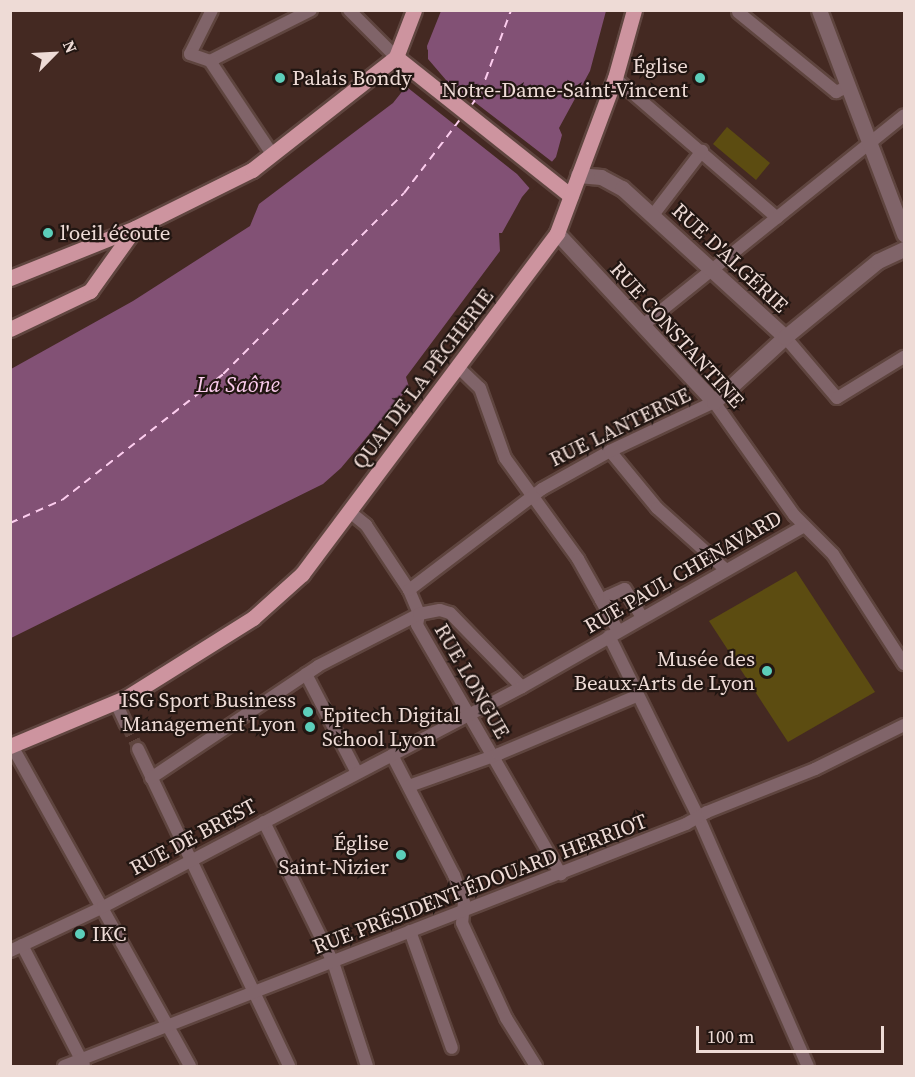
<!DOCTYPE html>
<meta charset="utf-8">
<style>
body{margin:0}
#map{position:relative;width:915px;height:1077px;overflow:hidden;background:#442922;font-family:"Source Serif 4",serif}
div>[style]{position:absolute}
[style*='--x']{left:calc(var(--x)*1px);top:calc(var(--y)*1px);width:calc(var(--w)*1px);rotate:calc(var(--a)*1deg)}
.green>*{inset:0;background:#5c4c11}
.water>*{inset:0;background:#825175}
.pier>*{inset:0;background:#442922}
.ferry>*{height:1.5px;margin-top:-0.75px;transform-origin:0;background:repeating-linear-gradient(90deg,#fccdee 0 8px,transparent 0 14px)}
.minor-tunnel>*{height:12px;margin-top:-6px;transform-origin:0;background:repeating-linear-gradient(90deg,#5e443d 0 12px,transparent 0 18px)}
.roads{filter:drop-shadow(2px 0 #5f453f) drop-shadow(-2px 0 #5f453f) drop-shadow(0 2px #5f453f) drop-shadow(0 -2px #5f453f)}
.minor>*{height:12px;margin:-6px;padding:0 6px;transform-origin:6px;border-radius:6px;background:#806469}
.tertiary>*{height:15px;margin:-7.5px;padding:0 7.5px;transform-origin:7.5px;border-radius:7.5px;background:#806469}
.primary>*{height:15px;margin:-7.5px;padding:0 7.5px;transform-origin:7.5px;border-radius:7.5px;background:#cd949f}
.dots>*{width:16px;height:16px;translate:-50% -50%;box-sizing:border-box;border:3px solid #221612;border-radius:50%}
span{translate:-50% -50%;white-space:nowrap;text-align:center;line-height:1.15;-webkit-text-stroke:4.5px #221612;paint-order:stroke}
.poi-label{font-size:21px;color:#eedbd6}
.right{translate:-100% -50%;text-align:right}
.left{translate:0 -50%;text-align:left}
.street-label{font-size:21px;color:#eedbd6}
.water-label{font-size:22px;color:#fccdee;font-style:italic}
.frame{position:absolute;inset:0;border:12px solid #eedbd6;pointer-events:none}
.north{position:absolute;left:24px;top:24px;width:60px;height:60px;-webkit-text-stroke:4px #221612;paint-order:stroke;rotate:66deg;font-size:16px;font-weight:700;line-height:24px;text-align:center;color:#eedbd6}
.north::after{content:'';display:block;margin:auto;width:21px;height:27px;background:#eedbd6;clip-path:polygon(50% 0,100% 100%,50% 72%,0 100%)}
.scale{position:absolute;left:696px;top:1026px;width:188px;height:27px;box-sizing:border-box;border:3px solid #eedbd6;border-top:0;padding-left:8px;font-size:18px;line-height:21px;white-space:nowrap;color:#eedbd6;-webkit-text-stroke:4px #221612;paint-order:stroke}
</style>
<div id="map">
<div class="green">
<div style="clip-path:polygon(727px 127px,770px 163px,756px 180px,713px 144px)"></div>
<div style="clip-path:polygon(796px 571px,875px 692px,788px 742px,709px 621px)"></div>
</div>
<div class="water">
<div style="clip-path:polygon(441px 11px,606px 11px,590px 71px,559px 128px,562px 135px,556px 157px,522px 197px,502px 233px,499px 233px,500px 251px,406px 377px,409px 387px,341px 468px,323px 484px,11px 638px,11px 369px,133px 301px,250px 226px,259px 204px,393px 103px,428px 59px,427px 46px)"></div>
</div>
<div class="pier">
<div style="clip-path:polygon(428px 49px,428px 59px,446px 80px,555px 164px,532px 191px,517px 174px,403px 84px)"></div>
</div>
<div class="ferry">
<div style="--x:470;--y:107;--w:17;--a:-54"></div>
<div style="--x:480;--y:93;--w:89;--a:-69.5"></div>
<div style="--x:10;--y:523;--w:57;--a:-23.9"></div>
<div style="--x:62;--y:500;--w:204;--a:-38"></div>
<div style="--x:223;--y:374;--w:256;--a:-45"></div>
<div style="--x:404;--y:193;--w:94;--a:-52.8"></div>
</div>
<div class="minor-tunnel">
<div style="--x:126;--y:724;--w:28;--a:64"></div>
</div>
<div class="roads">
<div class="minor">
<div style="--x:212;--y:10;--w:49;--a:116.6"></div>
<div style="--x:190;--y:54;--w:21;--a:19"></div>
<div style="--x:210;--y:61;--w:113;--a:-26.8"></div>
<div style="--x:349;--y:10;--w:66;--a:45"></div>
<div style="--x:738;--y:12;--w:127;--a:39.2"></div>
<div style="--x:836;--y:92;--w:14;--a:-25"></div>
<div style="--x:210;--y:61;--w:112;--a:56.3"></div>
<div style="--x:615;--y:78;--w:214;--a:40.8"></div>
<div style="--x:653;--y:215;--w:81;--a:-52.6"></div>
<div style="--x:642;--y:326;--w:336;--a:-38.8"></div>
<div style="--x:785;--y:337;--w:80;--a:49.6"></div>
<div style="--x:837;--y:398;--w:79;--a:-31.5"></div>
<div style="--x:458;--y:367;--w:30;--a:44"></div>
<div style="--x:480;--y:388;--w:74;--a:70.3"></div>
<div style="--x:505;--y:458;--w:125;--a:54.1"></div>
<div style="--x:578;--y:559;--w:47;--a:60.7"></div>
<div style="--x:610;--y:451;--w:74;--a:50.5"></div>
<div style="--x:657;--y:508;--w:93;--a:41.9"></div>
<div style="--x:350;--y:512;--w:21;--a:39"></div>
<div style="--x:366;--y:525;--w:78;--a:56.5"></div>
<div style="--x:409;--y:590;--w:26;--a:67"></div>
<div style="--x:419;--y:614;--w:11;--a:100"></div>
<div style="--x:417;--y:625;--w:288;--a:60"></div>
<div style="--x:409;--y:590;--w:167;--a:-37.2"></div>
<div style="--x:542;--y:489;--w:78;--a:-29.2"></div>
<div style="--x:610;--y:451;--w:115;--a:-25.2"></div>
<div style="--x:714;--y:402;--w:138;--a:54.7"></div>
<div style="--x:794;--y:515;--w:55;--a:45"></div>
<div style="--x:833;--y:554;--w:131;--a:57.2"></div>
<div style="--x:618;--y:631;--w:35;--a:-119"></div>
<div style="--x:601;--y:600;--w:9;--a:-27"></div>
<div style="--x:609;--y:596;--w:17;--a:-24"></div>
<div style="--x:625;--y:589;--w:33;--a:59"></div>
<div style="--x:609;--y:636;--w:201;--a:63.7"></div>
<div style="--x:698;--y:816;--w:273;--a:66.3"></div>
<div style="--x:306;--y:674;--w:111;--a:62.7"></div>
<div style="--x:116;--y:703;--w:23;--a:65"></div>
<div style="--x:12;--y:746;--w:366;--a:60.9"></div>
<div style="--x:138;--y:749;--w:351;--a:64.5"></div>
<div style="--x:392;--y:755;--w:135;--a:62.7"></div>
<div style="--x:454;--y:875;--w:29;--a:70"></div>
<div style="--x:464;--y:902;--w:21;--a:95"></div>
<div style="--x:462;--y:923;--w:105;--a:65.1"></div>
<div style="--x:506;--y:1018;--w:57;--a:58"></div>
<div style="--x:151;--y:778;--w:201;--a:-33.8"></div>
<div style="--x:318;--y:666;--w:114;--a:-27.2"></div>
<div style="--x:419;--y:614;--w:21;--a:-11"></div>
<div style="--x:440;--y:610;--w:10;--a:17"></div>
<div style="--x:450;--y:613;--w:103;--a:45.8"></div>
<div style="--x:409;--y:786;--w:96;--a:-19.6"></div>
<div style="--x:499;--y:754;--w:149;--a:-22.9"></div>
<div style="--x:264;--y:822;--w:156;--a:63.8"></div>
<div style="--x:333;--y:962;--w:109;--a:71.9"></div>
<div style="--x:410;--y:931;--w:124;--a:70.3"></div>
<div style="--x:22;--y:945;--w:135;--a:62.7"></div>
<div style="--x:10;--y:951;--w:103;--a:-25.3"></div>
<div style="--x:103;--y:907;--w:473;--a:-27.7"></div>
<div style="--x:522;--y:687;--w:325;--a:-29.7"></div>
<div style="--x:64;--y:1066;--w:667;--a:-21.26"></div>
<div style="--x:686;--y:824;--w:24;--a:-30"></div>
<div style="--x:707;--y:812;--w:116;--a:-21.7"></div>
<div style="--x:815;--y:769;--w:99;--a:-26.3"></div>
</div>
<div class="tertiary">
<div style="--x:819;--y:10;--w:240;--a:69.2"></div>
<div style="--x:578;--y:175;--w:23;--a:5"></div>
<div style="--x:601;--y:177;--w:24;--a:28"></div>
<div style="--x:622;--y:188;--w:221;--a:42.4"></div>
<div style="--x:557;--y:233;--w:231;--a:47.1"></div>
<div style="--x:714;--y:402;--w:96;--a:-42.5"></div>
<div style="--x:785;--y:337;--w:120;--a:-39.3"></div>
<div style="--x:878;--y:261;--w:29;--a:-25"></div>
</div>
<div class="primary">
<div style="--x:396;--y:57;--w:223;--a:38.5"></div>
<div style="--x:10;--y:278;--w:135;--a:-21.8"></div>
<div style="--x:135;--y:228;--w:131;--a:-26.4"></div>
<div style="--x:252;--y:170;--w:183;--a:-38.1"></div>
<div style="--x:396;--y:57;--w:50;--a:-69"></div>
<div style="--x:10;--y:329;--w:89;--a:-25.4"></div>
<div style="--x:90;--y:291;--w:77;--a:-54.5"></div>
<div style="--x:10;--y:746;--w:127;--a:-22.7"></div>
<div style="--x:127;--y:697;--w:149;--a:-32.1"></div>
<div style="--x:253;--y:618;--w:66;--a:-41.9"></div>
<div style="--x:302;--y:574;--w:426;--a:-53.2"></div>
<div style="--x:557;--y:233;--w:165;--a:-69.5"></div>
<div style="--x:615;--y:78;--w:71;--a:-74.4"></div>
</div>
</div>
<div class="dots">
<div style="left:280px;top:78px;background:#5cceba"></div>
<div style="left:700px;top:78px;background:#5cceba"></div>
<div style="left:48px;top:233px;background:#5cceba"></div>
<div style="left:767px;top:671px;background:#5cceba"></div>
<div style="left:308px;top:712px;background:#5cceba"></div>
<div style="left:310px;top:727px;background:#5cceba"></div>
<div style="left:401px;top:855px;background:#5cceba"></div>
<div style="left:80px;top:934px;background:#5cceba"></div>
</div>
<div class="poi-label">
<span class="right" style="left:688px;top:78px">Église<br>Notre-Dame-Saint-Vincent</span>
<span class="left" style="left:292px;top:78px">Palais Bondy</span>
<span class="left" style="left:60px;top:233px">l'oeil écoute</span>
<span class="right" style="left:755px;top:671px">Musée des<br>Beaux-Arts de Lyon</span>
<span class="right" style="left:296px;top:712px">ISG Sport Business<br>Management Lyon</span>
<span class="left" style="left:322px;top:727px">Epitech Digital<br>School Lyon</span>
<span class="right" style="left:389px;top:855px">Église<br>Saint-Nizier</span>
<span class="left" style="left:92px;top:934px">IKC</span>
</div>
<div class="street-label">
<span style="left:730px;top:258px;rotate:43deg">RUE D'ALGÉRIE</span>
<span style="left:677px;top:335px;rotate:48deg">RUE CONSTANTINE</span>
<span style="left:423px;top:379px;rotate:-53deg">QUAI DE LA PÊCHERIE</span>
<span style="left:620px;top:427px;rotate:-26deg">RUE LANTERNE</span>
<span style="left:683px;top:572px;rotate:-30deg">RUE PAUL CHENAVARD</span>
<span style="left:472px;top:681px;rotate:60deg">RUE LONGUE</span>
<span style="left:193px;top:837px;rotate:-28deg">RUE DE BREST</span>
<span style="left:480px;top:884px;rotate:-21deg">RUE PRÉSIDENT ÉDOUARD HERRIOT</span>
</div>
<div class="water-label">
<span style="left:238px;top:385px">La Saône</span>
</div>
<div class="frame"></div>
<div class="north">N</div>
<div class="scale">100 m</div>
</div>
